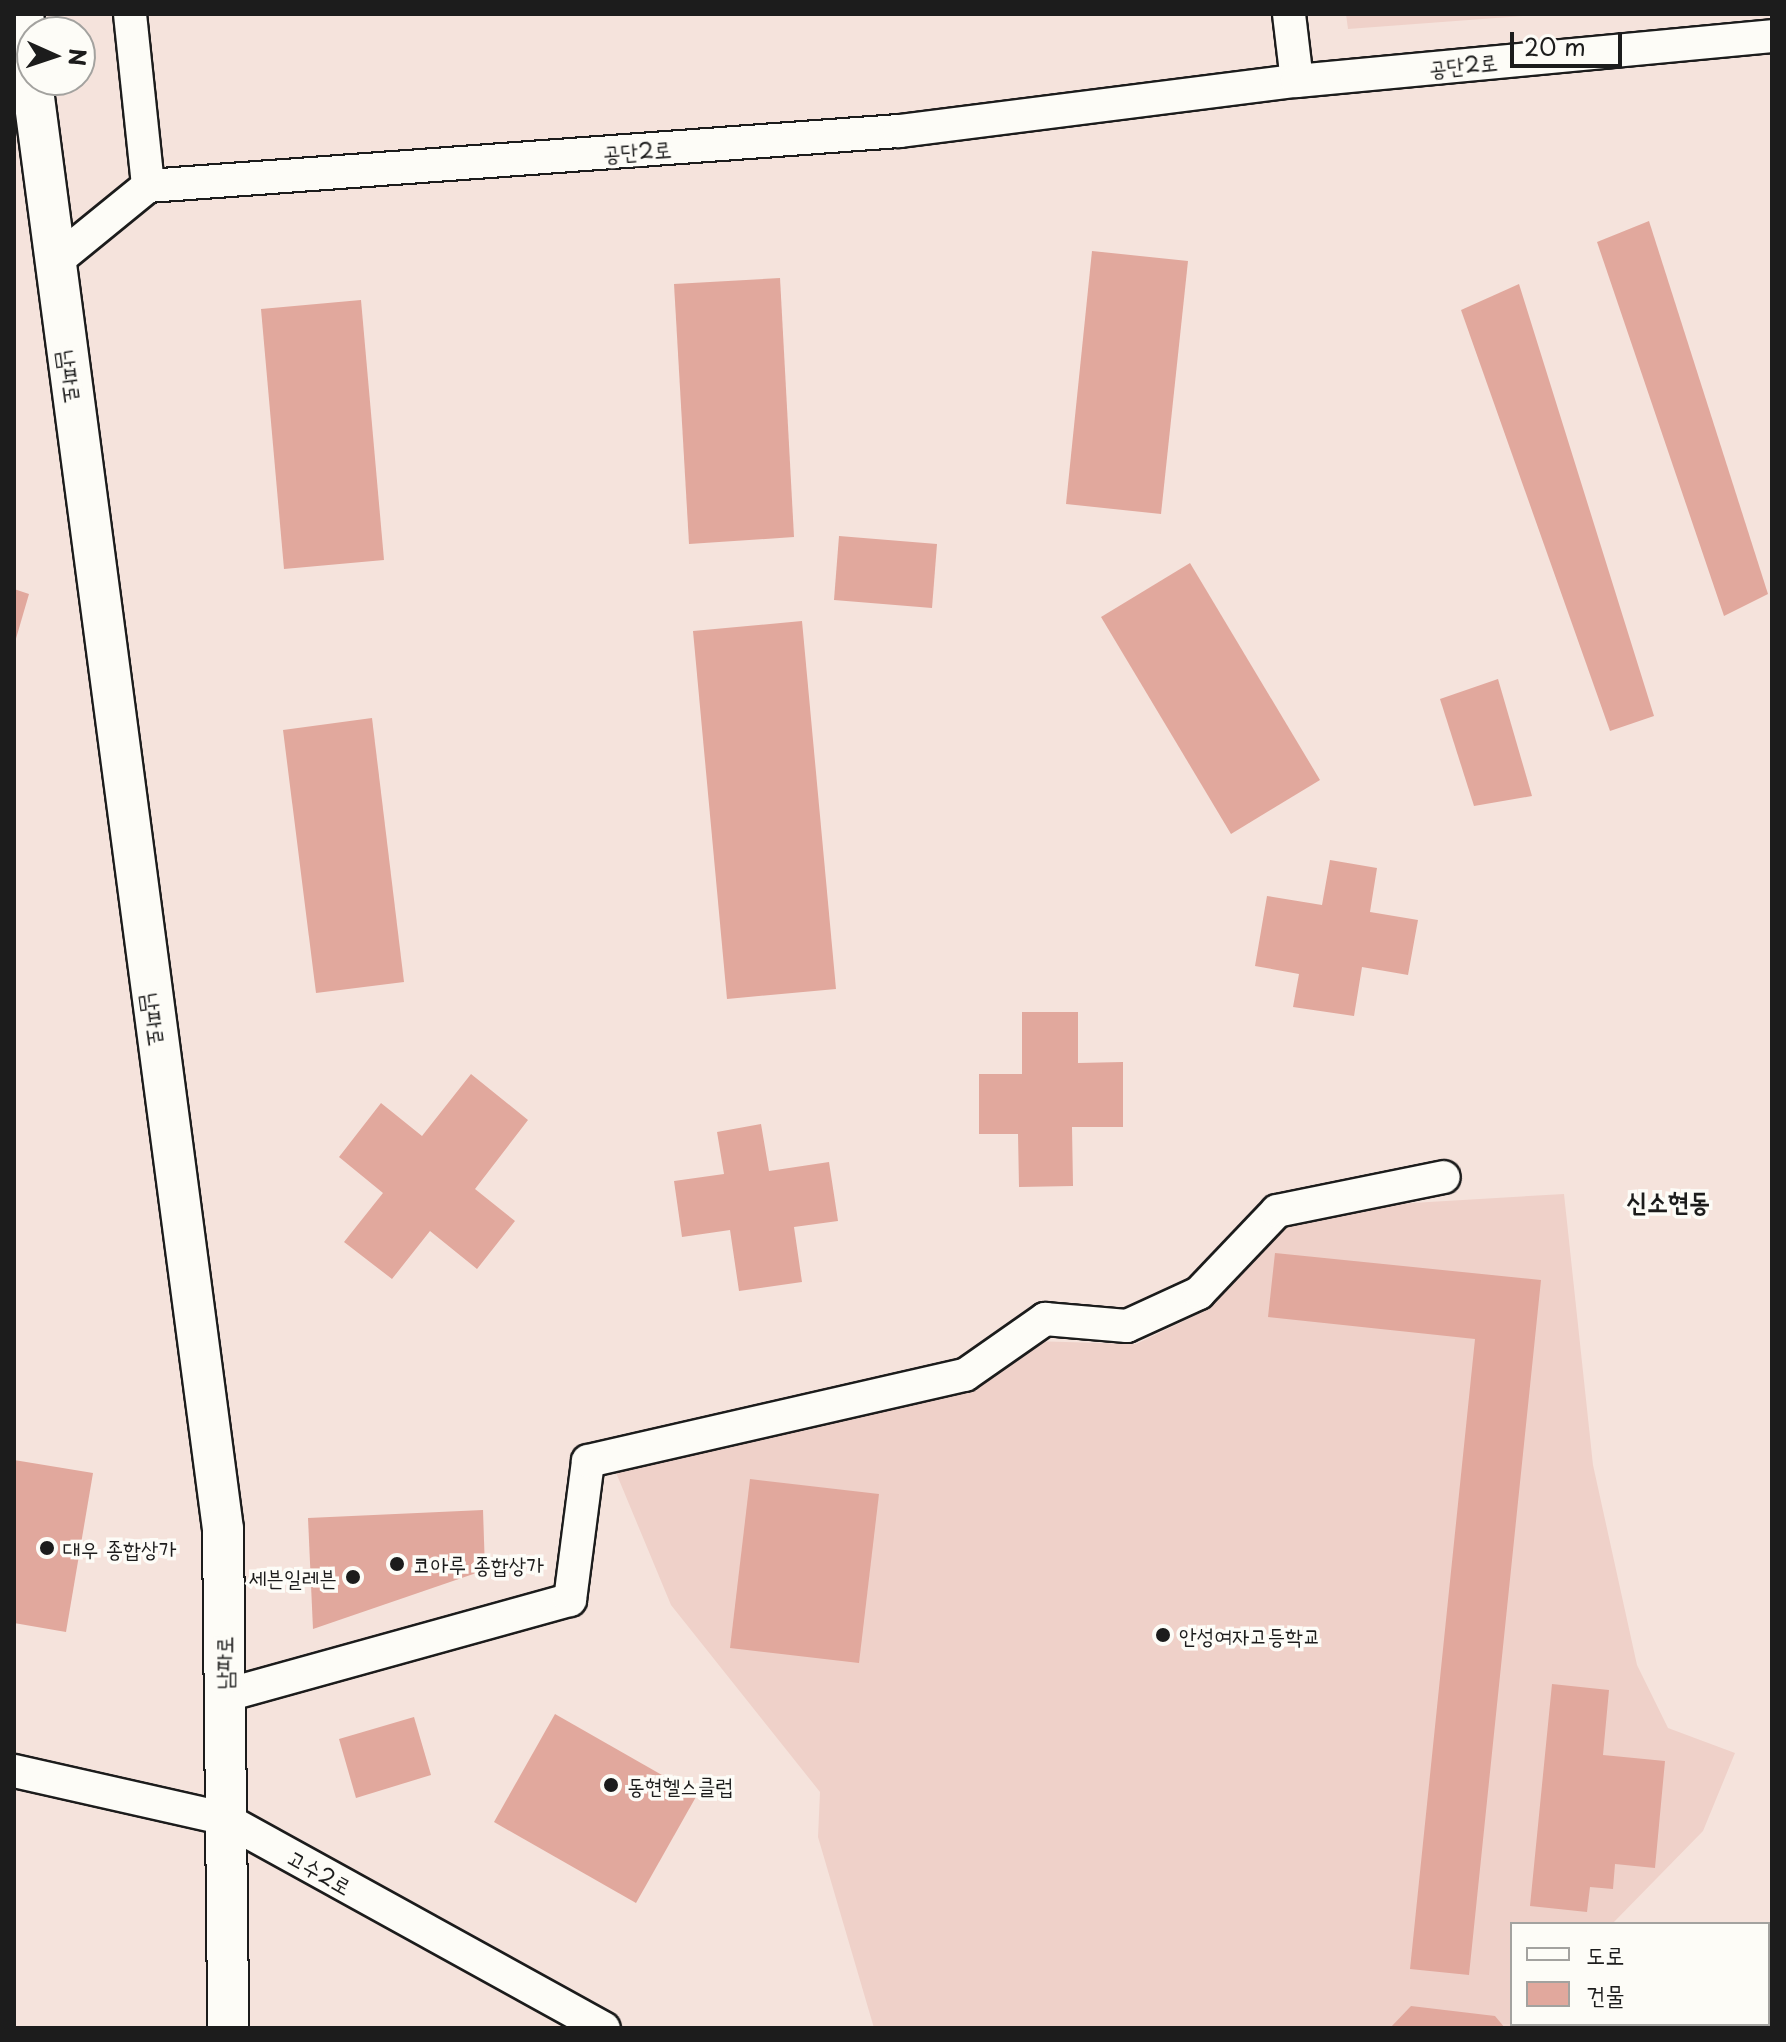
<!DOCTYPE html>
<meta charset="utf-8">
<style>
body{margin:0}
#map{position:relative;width:1786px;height:2042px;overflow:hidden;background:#f5e3dc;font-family:"Playpen Sans","Poor Story",sans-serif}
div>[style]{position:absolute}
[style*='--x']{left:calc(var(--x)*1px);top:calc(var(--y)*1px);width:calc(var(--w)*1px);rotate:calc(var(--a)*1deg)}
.built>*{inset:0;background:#efd1c9}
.building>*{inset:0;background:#e1a89d}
.roads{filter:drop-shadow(2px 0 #1c1c1c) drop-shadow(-2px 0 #1c1c1c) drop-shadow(0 2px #1c1c1c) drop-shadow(0 -2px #1c1c1c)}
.minor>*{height:32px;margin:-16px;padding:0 16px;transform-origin:16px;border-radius:16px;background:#fdfcf7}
.tertiary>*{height:40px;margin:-20px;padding:0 20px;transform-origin:20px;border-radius:20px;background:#fdfcf7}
.dots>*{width:22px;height:22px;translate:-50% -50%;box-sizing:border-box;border:4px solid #fdfcf7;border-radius:50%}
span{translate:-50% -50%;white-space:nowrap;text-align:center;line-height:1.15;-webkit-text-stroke:7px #fdfcf7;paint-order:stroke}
.street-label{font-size:22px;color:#1c1c1c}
.poi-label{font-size:22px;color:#1c1c1c}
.left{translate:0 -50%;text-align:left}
.right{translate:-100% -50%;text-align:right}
.quarter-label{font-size:26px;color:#1c1c1c;font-weight:700}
.frame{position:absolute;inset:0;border:16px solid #1c1c1c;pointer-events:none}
.legend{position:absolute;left:1510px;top:1922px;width:260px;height:104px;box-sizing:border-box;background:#fdfcf7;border:2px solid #a3a29f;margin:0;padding:10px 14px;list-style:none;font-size:24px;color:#1c1c1c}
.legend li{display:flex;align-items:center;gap:16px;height:40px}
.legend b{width:40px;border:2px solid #a3a29f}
.north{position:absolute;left:16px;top:16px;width:80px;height:80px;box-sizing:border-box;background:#fdfcf7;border:2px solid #a3a29f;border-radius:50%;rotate:93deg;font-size:22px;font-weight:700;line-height:32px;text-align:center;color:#1c1c1c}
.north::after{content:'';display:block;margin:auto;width:28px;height:36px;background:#1c1c1c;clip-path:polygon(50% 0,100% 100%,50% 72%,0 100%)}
.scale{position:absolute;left:1510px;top:32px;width:112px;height:36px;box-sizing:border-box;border:4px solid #1c1c1c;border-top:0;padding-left:10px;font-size:24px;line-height:28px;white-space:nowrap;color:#1c1c1c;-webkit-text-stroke:6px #fdfcf7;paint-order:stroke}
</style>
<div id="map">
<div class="built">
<div style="clip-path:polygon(1346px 14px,1549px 14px,1348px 29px)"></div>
<div style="clip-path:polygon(1564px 1194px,1593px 1465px,1637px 1665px,1668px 1728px,1735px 1753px,1703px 1831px,1612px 1924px,1512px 1924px,1512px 2024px,1572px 2024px,1571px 2028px,874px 2028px,818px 1837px,820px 1792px,671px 1605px,612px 1463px,1030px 1341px,1136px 1344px,1211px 1308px,1277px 1211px)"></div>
</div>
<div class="building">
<div style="clip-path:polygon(1649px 221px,1768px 594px,1724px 616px,1597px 242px)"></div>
<div style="clip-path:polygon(1092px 251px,1188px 261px,1161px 514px,1066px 504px)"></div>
<div style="clip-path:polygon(780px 278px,794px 537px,689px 544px,674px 284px)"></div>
<div style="clip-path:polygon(1519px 284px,1654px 716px,1610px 731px,1461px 310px)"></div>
<div style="clip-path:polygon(361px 300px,384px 560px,284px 569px,261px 309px)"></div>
<div style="clip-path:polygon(839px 536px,937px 544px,932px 608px,834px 600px)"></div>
<div style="clip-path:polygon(1190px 563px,1320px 780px,1231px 834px,1101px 617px)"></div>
<div style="clip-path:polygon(14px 589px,29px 594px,15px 642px,14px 641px)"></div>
<div style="clip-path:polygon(802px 621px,836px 989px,727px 999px,693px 631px)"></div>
<div style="clip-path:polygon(1498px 679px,1532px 796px,1474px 806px,1440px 699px)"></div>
<div style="clip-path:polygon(372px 718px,404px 982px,316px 993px,283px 730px)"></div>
<div style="clip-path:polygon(1330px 860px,1377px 868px,1370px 912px,1418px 920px,1408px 975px,1362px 967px,1354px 1016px,1293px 1007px,1299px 974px,1255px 966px,1267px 896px,1322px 905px)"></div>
<div style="clip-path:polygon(1022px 1012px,1078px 1012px,1078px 1063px,1123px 1062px,1123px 1127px,1072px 1127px,1073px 1186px,1019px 1187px,1018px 1134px,979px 1134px,979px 1074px,1022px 1074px)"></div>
<div style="clip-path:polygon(471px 1074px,528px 1120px,475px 1189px,515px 1221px,477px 1269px,430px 1231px,392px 1279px,344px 1242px,383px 1193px,339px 1157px,381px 1103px,422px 1136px)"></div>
<div style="clip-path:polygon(761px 1124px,769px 1171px,829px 1162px,838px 1221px,794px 1227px,802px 1282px,739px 1291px,730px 1230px,682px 1237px,674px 1181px,724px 1174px,717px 1132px)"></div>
<div style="clip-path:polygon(1275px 1253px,1541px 1280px,1469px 1975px,1410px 1969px,1475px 1339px,1268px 1317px)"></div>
<div style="clip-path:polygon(14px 1460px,93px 1473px,66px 1632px,14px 1623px)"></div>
<div style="clip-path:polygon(750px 1479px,879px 1494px,859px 1663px,730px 1648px)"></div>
<div style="clip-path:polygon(483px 1510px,485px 1570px,313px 1629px,308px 1518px)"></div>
<div style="clip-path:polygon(1552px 1684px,1609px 1690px,1603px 1755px,1665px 1761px,1655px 1868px,1615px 1864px,1613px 1889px,1590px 1887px,1587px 1912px,1530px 1906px)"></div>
<div style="clip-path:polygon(555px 1714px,697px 1795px,636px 1903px,494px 1822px)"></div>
<div style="clip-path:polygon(414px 1717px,431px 1775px,356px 1798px,339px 1739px)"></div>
<div style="clip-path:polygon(1411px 2006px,1495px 2016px,1505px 2028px,1390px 2028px)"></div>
</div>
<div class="roads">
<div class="minor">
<div style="--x:130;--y:14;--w:173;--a:84"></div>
<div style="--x:1289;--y:14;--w:67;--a:83.2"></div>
<div style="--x:148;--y:186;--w:753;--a:-4.19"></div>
<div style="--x:899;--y:131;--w:401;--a:-7.2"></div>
<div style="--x:1297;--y:81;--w:477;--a:-5.4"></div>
<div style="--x:56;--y:261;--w:119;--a:-39.2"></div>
<div style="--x:223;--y:1696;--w:360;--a:-15.5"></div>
<div style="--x:570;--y:1600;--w:140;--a:-82.6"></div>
<div style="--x:588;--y:1461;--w:387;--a:-12.9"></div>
<div style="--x:965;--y:1375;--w:98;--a:-35"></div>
<div style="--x:1045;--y:1319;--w:82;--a:4.9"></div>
<div style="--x:1127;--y:1326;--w:79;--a:-24.6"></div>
<div style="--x:1199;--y:1293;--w:113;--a:-46.4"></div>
<div style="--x:1277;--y:1211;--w:170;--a:-11.5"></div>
<div style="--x:14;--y:1771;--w:214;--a:12.7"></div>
<div style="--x:223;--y:1818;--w:435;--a:28.9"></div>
</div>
<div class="tertiary">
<div style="--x:23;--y:14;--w:1528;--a:82.48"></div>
<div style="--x:223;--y:1529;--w:499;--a:89.4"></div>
</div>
</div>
<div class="dots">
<div style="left:47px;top:1548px;background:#1c1c1c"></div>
<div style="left:397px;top:1564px;background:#1c1c1c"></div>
<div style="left:353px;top:1577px;background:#1c1c1c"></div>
<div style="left:1163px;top:1635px;background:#1c1c1c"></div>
<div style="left:611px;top:1785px;background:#1c1c1c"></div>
</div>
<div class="street-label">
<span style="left:1463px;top:64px;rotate:-6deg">공단2로</span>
<span style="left:637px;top:150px;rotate:-4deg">공단2로</span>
<span style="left:71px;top:376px;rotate:82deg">남파로</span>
<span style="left:155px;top:1019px;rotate:82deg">남파로</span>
<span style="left:223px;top:1663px;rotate:-90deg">남파로</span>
<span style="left:320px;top:1871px;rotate:29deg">고수2로</span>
</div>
<div class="poi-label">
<span class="left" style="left:63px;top:1548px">대우 종합상가</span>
<span class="left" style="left:413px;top:1564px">코아루 종합상가</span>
<span class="right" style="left:337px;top:1577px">세븐일레븐</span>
<span class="left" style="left:1179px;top:1635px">안성여자고등학교</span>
<span class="left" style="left:627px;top:1785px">동현헬스클럽</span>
</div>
<div class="quarter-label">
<span style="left:1668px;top:1201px">신소현동</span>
</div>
<div class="frame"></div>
<ul class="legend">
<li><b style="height:10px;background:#fdfcf7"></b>도로</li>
<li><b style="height:22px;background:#e1a89d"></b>건물</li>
</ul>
<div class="north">N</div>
<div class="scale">20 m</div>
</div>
